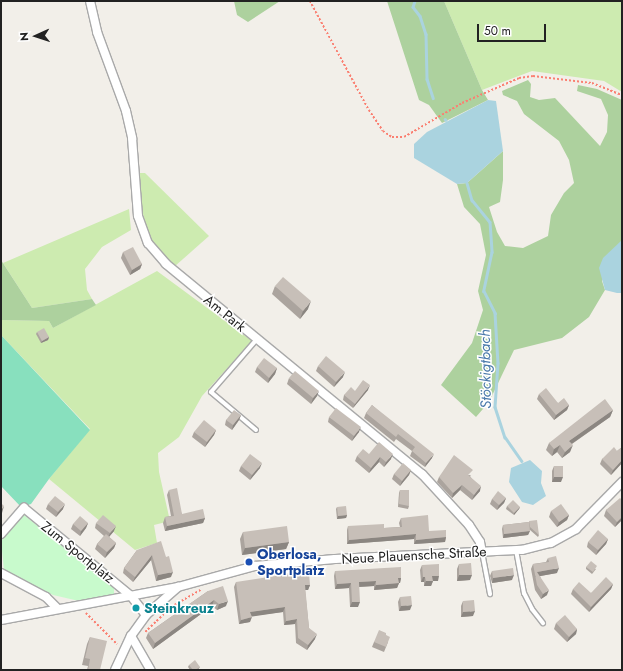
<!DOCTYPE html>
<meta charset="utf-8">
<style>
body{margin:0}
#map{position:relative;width:623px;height:671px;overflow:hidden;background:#f2efe9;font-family:Jost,sans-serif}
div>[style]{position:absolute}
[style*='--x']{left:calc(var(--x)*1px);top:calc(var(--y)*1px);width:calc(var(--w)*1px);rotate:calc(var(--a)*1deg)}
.grass>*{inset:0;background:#cdebb0}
.forest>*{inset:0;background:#add19e}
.park>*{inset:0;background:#c8facc}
.pitch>*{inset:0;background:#88e0be}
.water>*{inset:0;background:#aad3df}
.stream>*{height:2.5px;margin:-1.25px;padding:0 1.25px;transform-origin:1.25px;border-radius:1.25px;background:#aad3df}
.path>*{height:1.5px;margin-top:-0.75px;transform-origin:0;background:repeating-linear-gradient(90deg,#fa8072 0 2px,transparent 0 4px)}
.roads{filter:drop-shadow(1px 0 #a9a9a9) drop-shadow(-1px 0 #a9a9a9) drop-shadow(0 1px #a9a9a9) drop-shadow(0 -1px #a9a9a9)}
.lane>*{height:4px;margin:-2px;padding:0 2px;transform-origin:2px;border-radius:2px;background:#fff}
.street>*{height:8px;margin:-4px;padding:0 4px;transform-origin:4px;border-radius:4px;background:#fff}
.wall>*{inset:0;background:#aba49e}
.shaded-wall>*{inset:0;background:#8b8681}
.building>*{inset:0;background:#c7bfb8}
.dots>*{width:11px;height:11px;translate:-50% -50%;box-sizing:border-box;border:2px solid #fff;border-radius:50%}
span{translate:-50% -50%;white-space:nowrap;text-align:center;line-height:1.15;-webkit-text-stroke:3px #fff;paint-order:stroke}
.street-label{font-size:14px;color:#222}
.transit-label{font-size:14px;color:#164399;font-weight:700}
.left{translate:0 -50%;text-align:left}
.culture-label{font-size:14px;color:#0d838f;font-weight:700}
.water-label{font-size:15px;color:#4a7aab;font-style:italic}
.frame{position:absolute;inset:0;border:2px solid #222;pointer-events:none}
.north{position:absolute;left:16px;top:16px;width:40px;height:40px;-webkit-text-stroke:3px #fff;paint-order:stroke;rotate:267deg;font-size:11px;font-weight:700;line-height:16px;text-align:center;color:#222}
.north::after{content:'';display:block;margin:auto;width:14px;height:18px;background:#222;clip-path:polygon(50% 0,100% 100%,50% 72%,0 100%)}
.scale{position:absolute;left:477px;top:24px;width:69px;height:18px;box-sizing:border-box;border:2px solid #222;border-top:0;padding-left:5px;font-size:12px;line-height:14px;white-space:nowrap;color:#222;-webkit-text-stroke:3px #fff;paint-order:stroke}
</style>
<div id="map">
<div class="grass">
<div style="clip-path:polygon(444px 1px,622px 1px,622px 92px,604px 81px,532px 71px,482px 90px)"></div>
<div style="clip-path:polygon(138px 173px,145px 173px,209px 236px,174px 267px,151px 243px,141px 207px)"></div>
<div style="clip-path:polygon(129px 209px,131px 230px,102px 247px,85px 269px,87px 290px,92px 299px,32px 308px,3px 263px)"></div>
<div style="clip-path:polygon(157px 271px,252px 341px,202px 396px,179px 437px,158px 453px,159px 472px,170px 521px,154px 525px,157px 543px,135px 550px,49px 479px,90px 429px,1px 335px,1px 320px,49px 321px,53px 328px)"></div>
</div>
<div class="forest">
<div style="clip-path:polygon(234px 1px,280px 1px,248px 22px,237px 15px)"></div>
<div style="clip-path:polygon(387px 1px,444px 1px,482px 90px,488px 100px,442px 123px,429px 105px,419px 100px)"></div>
<div style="clip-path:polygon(528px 80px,531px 84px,530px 97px,539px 100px,555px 98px,600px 146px,607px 132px,608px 115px,601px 99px,577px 91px,578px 85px,597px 89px,622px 100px,622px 240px,602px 281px,605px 290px,589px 317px,562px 338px,514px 350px,489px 402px,476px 417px,441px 385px,472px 343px,483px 310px,478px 291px,486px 255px,480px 224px,464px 207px,457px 184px,467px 183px,503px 151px,503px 180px,500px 202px,489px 207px,497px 232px,505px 246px,523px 248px,548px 236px,551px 215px,564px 193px,574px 183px,569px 160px,559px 141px,524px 114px,517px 101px,503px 95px,502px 91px)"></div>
<div style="clip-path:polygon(1px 260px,32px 308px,92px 299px,96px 305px,53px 328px,49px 321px,1px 320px)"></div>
</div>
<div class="park">
<div style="clip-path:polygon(24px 515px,114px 588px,114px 594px,79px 601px,53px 595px,4px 570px,1px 541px)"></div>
</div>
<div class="pitch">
<div style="clip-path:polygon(1px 335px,90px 430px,49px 479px,31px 504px,21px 507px,1px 486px)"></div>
</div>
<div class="water">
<div style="clip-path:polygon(488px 100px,496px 101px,503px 151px,467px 183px,457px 184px,414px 158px,414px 144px,427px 132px)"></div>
<div style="clip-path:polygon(622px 240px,622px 293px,617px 293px,605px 290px,599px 268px,603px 258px)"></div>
<div style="clip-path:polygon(530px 460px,542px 471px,541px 483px,546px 496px,533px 505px,522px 502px,509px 482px,511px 468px)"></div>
</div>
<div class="stream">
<div style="--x:415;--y:1;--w:6;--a:108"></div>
<div style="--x:413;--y:7;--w:11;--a:52"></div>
<div style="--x:420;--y:16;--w:19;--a:72"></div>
<div style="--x:426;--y:34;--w:45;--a:88.7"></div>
<div style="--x:427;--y:79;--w:20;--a:72"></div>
<div style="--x:445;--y:119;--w:1;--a:45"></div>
<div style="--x:467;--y:183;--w:18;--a:74"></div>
<div style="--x:472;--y:200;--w:28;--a:51"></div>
<div style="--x:490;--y:222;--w:30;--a:86"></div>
<div style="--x:492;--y:252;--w:40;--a:102"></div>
<div style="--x:484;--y:291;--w:25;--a:63"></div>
<div style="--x:495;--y:313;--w:50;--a:86.6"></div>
<div style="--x:498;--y:363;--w:44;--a:93.9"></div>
<div style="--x:495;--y:407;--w:32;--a:72"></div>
<div style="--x:505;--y:437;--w:29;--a:55"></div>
</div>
<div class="path">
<div style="--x:310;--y:1;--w:124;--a:61.6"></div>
<div style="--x:369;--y:110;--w:25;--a:56"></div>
<div style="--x:383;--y:131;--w:11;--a:34"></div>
<div style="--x:392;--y:137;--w:12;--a:0"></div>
<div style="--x:404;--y:137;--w:67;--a:-30.4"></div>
<div style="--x:462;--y:103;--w:62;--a:-23.7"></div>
<div style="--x:519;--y:78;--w:14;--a:-8"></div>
<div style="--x:533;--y:76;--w:59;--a:6.8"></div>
<div style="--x:592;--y:83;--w:32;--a:22"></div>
<div style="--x:86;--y:613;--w:44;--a:45"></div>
<div style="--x:145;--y:632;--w:36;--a:-44"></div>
<div style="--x:171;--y:607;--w:34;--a:-30"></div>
</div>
<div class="roads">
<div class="lane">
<div style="--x:256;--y:430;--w:59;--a:-139.8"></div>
<div style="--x:211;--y:392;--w:70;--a:-49"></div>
<div style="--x:516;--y:550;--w:44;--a:79.5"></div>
<div style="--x:524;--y:593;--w:18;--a:63"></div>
<div style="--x:532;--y:609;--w:18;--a:52"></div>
<div style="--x:482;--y:552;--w:43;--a:79.2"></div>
</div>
<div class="street">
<div style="--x:90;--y:1;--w:32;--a:77"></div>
<div style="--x:97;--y:32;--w:84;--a:69.8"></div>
<div style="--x:126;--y:111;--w:28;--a:77"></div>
<div style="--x:132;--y:138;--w:78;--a:85.6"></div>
<div style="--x:138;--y:216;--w:29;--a:70"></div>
<div style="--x:148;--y:243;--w:28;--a:49"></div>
<div style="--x:166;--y:264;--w:331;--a:39.4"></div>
<div style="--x:422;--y:474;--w:69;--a:47.3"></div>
<div style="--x:469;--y:525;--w:20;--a:57"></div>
<div style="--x:480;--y:542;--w:10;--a:79"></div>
<div style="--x:1;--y:534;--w:35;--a:-49"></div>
<div style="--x:24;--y:508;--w:139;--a:39.4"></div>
<div style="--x:131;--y:596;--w:24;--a:52"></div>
<div style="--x:1;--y:573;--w:51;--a:28.1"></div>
<div style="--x:46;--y:597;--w:16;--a:45"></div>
<div style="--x:1;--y:620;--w:179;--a:-10.6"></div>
<div style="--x:131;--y:636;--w:39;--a:60"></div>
<div style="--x:115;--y:670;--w:38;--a:-65"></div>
<div style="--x:131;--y:636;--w:26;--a:-54"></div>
<div style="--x:146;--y:615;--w:43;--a:-41.2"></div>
<div style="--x:178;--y:587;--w:80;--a:-15.3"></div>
<div style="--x:255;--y:566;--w:80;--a:-5"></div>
<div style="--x:335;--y:559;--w:187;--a:-2.8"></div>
<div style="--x:522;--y:550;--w:30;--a:-14"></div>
<div style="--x:551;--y:543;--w:29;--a:-29"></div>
<div style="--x:576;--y:529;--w:66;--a:-45.6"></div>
</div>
</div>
<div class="wall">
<div style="clip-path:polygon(123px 252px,142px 264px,140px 269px,130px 275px,121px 258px)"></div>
<div style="clip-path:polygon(275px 286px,308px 309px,300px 319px,272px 294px)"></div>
<div style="clip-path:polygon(37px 332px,49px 337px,48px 340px,41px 343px,36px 334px)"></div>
<div style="clip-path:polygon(318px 366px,343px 377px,334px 387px,316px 371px)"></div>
<div style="clip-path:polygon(257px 367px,277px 368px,275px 374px,268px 383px,255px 372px)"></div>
<div style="clip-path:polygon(289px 378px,317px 396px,311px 404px,287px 384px)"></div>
<div style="clip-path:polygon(368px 390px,353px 408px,343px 400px,344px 395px,355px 391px)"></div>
<div style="clip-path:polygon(539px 394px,558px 403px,569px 405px,567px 410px,554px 420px,537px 399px)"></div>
<div style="clip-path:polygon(372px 405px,432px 458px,425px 467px,410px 456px,412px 451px,396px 439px,394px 442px,364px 418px,366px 413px)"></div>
<div style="clip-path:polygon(613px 410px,610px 417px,572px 444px,570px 452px,562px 458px,557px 452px,552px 456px,546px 450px,549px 443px)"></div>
<div style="clip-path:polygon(241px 415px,239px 420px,232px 430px,225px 425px,226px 420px)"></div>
<div style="clip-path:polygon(329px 417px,359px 432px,352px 441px,328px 422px)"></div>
<div style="clip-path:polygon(216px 430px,214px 435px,205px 447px,192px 437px,194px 432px)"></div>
<div style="clip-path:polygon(622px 447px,622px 463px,611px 475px,600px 464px,602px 459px,617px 451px)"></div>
<div style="clip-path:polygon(369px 454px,391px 459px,384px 467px,379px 462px,369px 473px,355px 461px,357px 456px)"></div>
<div style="clip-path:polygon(241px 466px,260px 468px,250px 480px,239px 471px)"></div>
<div style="clip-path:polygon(554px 466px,561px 482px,552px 482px,552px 471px)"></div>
<div style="clip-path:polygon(411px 470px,409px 475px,400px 486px,392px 479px,394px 474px)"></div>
<div style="clip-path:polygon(471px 475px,470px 476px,480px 491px,472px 500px,460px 490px,452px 498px,437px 482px,439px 477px)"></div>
<div style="clip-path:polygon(169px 490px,182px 514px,205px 518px,203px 523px,165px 531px,163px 523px,165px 517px,171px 516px,167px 495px)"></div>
<div style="clip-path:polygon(400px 490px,409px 506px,408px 509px,398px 507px,399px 493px)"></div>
<div style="clip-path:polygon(506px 498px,504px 503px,497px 510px,490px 504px,492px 499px)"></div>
<div style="clip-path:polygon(622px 500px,622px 520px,615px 527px,604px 516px,606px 510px)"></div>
<div style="clip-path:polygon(48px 504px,63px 509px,56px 517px,46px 509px)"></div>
<div style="clip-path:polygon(507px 506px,520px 507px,519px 509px,514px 515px,506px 509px)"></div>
<div style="clip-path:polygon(337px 507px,347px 515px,346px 518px,337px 519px,336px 509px)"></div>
<div style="clip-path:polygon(551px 511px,569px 515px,567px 520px,557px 527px,549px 517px)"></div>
<div style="clip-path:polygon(401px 518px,429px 531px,446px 537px,445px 542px,414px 544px,414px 539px,347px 544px,347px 530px,348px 526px,384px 528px,400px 527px,399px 523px)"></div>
<div style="clip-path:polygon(529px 521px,539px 535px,538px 537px,530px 530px,528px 535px,503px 538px,502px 529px,503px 525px,529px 522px)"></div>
<div style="clip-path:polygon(88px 523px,86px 528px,80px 536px,71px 529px,73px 524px)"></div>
<div style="clip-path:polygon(96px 523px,114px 531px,109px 537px,116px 543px,114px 548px,105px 558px,95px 549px,97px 544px,104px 536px,95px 528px)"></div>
<div style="clip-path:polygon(243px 532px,289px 542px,286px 549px,242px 555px,240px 539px)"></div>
<div style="clip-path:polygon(608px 539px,606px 544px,596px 555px,587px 547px,588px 542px)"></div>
<div style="clip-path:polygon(137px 550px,166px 557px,171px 577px,156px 581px,151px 560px,133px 582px,123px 573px,124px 568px)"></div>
<div style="clip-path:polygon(548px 558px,557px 573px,540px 576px,547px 595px,541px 599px,535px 590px,531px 569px,533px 564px,546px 562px)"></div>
<div style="clip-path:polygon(459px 564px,470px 580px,457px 581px,457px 569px)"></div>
<div style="clip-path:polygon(422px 565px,438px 581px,433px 581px,431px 586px,424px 586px,424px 582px,421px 582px,420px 570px)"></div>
<div style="clip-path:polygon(586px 567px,596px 569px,592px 574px,586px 569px)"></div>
<div style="clip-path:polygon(335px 571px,401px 578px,400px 583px,399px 583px,397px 588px,374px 590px,374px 586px,359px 587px,358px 607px,350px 607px,349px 588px,335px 589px,334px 576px)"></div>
<div style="clip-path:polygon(492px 571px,512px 580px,492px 583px,490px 576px)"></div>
<div style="clip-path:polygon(236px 582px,310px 585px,308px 590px,305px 590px,309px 628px,315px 639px,307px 650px,296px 643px,295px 624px,284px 625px,283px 612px,251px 616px,250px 622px,239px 624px,234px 587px)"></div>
<div style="clip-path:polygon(613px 584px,611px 589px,589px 612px,571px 594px,573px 589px,591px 593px)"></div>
<div style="clip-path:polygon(208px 591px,226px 606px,217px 610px,212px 606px,153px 649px,146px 638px,148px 633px)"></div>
<div style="clip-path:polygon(400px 597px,410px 610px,399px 611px,398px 602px)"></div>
<div style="clip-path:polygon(463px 601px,473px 616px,461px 617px,461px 606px)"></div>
<div style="clip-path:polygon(556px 623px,577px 629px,576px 634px,567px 642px,554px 629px)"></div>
<div style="clip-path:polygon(386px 635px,388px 642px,384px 652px,372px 647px,374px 642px)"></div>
<div style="clip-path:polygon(90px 637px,100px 670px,87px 670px,88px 666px,82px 665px,87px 644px)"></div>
<div style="clip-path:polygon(189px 665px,200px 667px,198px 670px,190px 670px,188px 667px)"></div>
</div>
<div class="shaded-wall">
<div style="clip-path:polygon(142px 264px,140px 269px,130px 275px,132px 270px)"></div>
<div style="clip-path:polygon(311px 301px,308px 309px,300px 319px,303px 311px)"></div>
<div style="clip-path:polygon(49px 337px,48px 340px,41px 343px,42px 341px)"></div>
<div style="clip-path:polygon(277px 368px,275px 374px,268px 383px,269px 378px)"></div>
<div style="clip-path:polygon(345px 372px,343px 377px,334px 387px,336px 382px)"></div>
<div style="clip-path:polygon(370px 385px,368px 390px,353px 408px,355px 404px)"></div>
<div style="clip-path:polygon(319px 391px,317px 396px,311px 404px,313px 398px)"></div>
<div style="clip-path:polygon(569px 405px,567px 410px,554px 420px,556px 415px)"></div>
<div style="clip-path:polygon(613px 410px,610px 417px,567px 447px,569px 441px)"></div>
<div style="clip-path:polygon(241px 415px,239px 420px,232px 430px,233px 425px)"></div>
<div style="clip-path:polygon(361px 427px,359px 432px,352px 441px,354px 436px)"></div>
<div style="clip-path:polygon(216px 430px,214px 435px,205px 447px,207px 442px)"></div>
<div style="clip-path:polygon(560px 445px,557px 452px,552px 456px,554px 449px)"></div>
<div style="clip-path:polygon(573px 445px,570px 452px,562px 458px,565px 452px)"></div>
<div style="clip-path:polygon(393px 454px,391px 459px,384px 467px,386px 462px)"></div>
<div style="clip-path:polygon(434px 454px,432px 458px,425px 467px,426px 463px)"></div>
<div style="clip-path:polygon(380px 457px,379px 462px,369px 473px,371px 468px)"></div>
<div style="clip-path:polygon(622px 460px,622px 463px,611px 475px,613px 470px)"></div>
<div style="clip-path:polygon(262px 463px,260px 468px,250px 480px,252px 475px)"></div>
<div style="clip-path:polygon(411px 470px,409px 475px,400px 486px,402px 481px)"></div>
<div style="clip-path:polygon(554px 477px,563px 477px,561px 482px,552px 482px)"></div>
<div style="clip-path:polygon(462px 485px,460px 490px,452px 498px,453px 493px)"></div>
<div style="clip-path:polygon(481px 486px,480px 491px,472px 500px,474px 495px)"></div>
<div style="clip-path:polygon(506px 498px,504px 503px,497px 510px,499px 505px)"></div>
<div style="clip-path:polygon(65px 504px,63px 509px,56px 517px,58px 512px)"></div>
<div style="clip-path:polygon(4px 506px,2px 513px,1px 514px,1px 510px)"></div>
<div style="clip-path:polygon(520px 507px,519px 509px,514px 515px,514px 513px)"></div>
<div style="clip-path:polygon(347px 515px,346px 518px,337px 519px,338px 516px)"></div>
<div style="clip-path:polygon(569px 515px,567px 520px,557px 527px,559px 522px)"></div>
<div style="clip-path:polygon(622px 517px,622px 520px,615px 527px,617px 522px)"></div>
<div style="clip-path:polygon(205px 518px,203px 523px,165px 531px,167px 526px)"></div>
<div style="clip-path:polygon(88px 523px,86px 528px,80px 536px,81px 531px)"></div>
<div style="clip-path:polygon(116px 526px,114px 531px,108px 538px,110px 533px)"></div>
<div style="clip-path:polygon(530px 531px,528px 535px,503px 538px,504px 534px)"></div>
<div style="clip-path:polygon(416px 534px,414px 539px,347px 544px,349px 540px)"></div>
<div style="clip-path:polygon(446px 537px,445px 542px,414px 544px,416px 540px)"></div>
<div style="clip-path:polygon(608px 539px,606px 544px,596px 555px,598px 550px)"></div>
<div style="clip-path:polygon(289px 542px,286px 549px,242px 555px,245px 548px)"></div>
<div style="clip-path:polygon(116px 543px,114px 548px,105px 558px,107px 552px)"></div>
<div style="clip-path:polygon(152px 555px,151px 560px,133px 582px,135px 577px)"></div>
<div style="clip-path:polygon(559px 568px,557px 573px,535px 577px,537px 572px)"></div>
<div style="clip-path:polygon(173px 572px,171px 577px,156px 581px,158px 575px)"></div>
<div style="clip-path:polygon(459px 575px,472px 575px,470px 580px,457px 581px)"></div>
<div style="clip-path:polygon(514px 575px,512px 580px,492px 583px,493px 578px)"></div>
<div style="clip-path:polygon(432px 576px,439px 576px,438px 581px,433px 581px,431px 586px,424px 586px,426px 581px)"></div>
<div style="clip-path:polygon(423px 577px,425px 577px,424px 582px,421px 582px)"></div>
<div style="clip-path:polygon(398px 578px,401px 578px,400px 583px,397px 583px)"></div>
<div style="clip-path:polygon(376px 581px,374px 586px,357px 587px,359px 582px)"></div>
<div style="clip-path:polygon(351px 583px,349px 588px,335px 589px,337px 584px)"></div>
<div style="clip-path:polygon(399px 583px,397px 588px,374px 590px,376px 585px)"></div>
<div style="clip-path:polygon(613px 584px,611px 589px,589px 612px,591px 607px)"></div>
<div style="clip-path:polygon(305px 585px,310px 585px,308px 590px,303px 590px)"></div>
<div style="clip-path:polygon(549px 590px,547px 595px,541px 599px,543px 594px)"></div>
<div style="clip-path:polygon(214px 600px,212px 606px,153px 649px,155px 643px)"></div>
<div style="clip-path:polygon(228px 601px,226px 606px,217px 610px,219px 604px)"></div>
<div style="clip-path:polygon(352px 602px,360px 602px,358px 607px,350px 607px)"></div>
<div style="clip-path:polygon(412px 605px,410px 610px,399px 611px,401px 606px)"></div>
<div style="clip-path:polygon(285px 607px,283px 612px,249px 617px,250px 612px)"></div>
<div style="clip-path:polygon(475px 611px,473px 616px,461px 617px,463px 612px)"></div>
<div style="clip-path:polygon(252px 617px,250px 622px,239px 624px,241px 620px)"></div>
<div style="clip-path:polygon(297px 619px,295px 624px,284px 625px,286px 621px)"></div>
<div style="clip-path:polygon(577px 629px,576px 634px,567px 642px,569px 637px)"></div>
<div style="clip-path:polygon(317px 634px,315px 639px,307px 650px,308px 645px)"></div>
</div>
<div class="building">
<div style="clip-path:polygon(133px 247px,142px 264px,132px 270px,123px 252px)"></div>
<div style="clip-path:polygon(283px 277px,311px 301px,303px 311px,275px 286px)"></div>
<div style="clip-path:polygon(44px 328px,49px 337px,42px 341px,37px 332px)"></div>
<div style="clip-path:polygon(326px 356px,345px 372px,336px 382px,318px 366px)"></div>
<div style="clip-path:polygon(264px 358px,277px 368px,269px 378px,257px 367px)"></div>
<div style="clip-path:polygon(295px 371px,319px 391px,313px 398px,289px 378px)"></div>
<div style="clip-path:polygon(363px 380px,370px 385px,355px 404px,344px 395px,351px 387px,355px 391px)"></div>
<div style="clip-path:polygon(546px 388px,558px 403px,564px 398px,569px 405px,556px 415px,539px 394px)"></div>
<div style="clip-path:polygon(605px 399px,613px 410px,569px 441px,573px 445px,565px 452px,560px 445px,554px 449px,549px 443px)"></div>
<div style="clip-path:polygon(372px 405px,434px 454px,426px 463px,412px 451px,415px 447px,398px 434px,396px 437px,366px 413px)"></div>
<div style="clip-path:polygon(336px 408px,361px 427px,354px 436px,329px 417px)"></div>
<div style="clip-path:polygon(234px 410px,241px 415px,233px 425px,226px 420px)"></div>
<div style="clip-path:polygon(204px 420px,216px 430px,207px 442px,194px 432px)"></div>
<div style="clip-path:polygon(379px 442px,393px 454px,386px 462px,380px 457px,371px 468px,357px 456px,363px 449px,369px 454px)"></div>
<div style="clip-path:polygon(614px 447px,617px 451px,622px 447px,622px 460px,613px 470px,602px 459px)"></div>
<div style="clip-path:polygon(250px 454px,262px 463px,252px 475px,241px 466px)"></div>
<div style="clip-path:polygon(454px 455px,473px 470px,468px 475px,481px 486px,474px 495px,462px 485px,453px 493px,439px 477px)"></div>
<div style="clip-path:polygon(403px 463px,411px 470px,402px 481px,394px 474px)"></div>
<div style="clip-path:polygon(554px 466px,563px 466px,563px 477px,554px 477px)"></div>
<div style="clip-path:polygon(177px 488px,182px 514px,203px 509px,205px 518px,167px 526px,165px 517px,174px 516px,169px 490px)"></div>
<div style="clip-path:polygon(400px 490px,409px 490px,409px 506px,399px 504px)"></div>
<div style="clip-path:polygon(498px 491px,506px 498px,499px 505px,492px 499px)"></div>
<div style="clip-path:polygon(55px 496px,65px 504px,58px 512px,48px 504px)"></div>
<div style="clip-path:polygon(620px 498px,622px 500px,622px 517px,617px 522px,606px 510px)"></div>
<div style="clip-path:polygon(513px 500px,520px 507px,514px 513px,507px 506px)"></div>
<div style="clip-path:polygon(1px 503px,4px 506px,1px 510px)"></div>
<div style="clip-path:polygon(561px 504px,569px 515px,559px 522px,551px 511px)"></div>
<div style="clip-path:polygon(346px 506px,347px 515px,338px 516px,337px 507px)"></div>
<div style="clip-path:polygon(103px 515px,116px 526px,110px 533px,96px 523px)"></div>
<div style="clip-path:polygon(428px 515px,429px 531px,446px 530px,446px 537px,416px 540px,416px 534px,349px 540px,348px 526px,384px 524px,384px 528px,402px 527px,401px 518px)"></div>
<div style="clip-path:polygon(80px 516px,88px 523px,81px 531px,73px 524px)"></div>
<div style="clip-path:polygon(537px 520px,539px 535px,530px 527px,529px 521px)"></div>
<div style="clip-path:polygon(529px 522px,530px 531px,504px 534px,503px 525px)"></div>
<div style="clip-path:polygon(287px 526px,289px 542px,245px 548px,243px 532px)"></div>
<div style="clip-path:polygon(598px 530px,608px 539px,598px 550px,588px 542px)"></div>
<div style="clip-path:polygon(106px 534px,116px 543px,107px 552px,97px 544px)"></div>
<div style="clip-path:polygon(161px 541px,166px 557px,169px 556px,173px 572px,158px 575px,152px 555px,135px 577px,124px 568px,137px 550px)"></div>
<div style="clip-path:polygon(556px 556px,559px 568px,537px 572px,549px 590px,543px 594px,537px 585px,533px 564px,549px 562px,548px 558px)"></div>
<div style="clip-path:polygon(591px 561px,597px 566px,593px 572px,586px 567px)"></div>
<div style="clip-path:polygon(471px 563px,472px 575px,459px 575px,459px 564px)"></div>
<div style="clip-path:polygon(439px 564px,439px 576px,432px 576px,433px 581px,426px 581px,425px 577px,423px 577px,422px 565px)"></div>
<div style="clip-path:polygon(401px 567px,401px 578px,398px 578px,399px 583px,376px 585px,376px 581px,359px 582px,360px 602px,352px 602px,351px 583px,337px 584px,335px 571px)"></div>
<div style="clip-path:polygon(513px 568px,514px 575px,493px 578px,492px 571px)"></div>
<div style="clip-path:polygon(309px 573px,310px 585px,305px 585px,309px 628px,317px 634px,308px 645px,298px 638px,297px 619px,286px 621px,285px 607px,250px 612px,252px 617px,241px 620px,236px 582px,282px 575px)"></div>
<div style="clip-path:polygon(606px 577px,613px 584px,591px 607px,573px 589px,579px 582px,591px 593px)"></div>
<div style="clip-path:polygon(223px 586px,228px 601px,219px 604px,214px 600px,155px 643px,148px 633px,208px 591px)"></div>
<div style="clip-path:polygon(411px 596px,412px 605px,401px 606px,400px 597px)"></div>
<div style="clip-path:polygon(474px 600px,475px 611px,463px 612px,463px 601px)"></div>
<div style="clip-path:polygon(565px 615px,577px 629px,569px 637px,556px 623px)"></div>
<div style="clip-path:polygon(379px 630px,386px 633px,386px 635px,390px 637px,386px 647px,374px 642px)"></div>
<div style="clip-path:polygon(90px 637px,107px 641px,100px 670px,88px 670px,90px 659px,85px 658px)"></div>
<div style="clip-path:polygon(195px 660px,200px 667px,195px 670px,193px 670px,189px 665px)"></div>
</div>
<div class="dots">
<div style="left:249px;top:562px;background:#1a4fb4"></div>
<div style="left:136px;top:608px;background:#0f9aa8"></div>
</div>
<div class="street-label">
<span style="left:225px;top:313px;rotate:39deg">Am Park</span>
<span style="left:78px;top:552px;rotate:39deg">Zum Sportplatz</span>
<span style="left:414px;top:555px;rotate:-3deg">Neue Plauensche Straße</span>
</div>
<div class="transit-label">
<span class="left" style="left:257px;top:562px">Oberlosa,<br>Sportplatz</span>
</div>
<div class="culture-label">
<span class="left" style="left:144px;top:608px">Steinkreuz</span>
</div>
<div class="water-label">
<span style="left:486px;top:369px;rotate:-91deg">Stöckigtbach</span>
</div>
<div class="frame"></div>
<div class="north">N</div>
<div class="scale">50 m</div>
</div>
